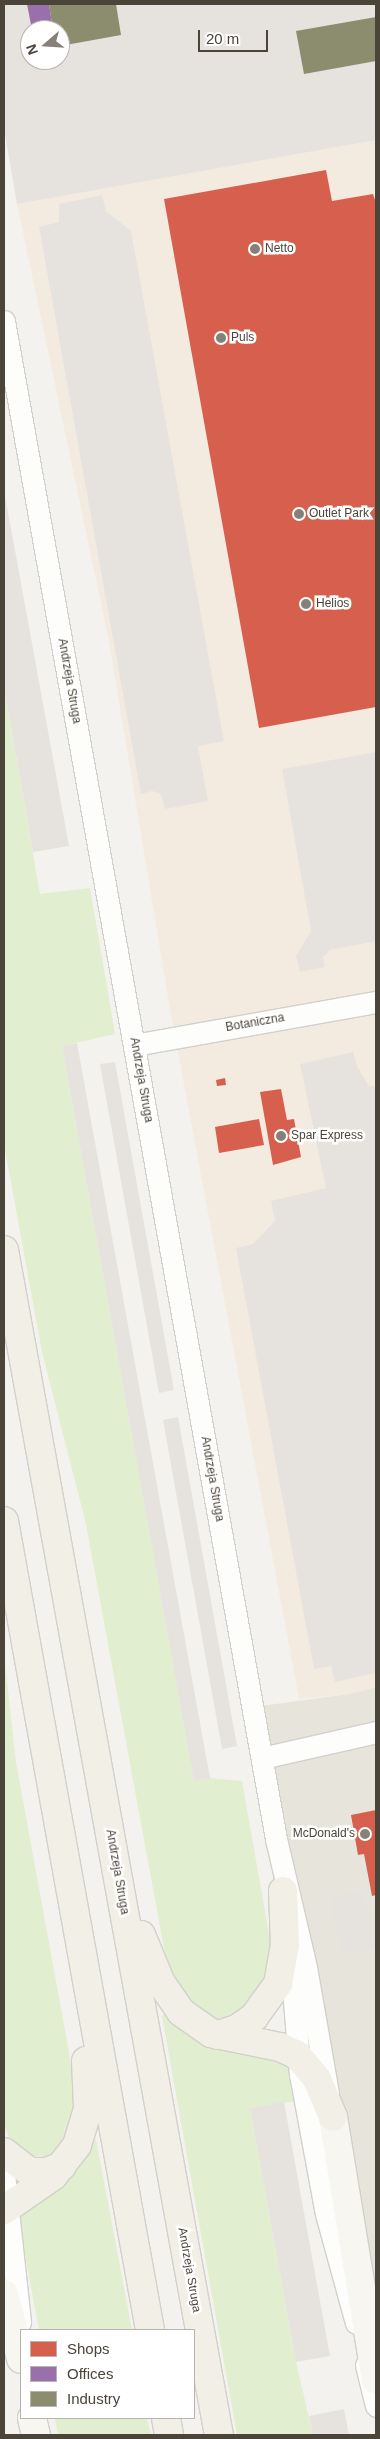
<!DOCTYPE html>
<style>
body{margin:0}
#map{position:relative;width:380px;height:2439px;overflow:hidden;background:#f4f2ee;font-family:Arial,sans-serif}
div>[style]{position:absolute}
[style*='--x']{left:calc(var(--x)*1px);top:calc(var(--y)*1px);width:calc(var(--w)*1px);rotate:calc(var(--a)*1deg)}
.residential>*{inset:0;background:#e7e4dc}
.commercial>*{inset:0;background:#f3ebdf}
.industrial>*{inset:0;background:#e6e2de}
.green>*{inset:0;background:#e1eecf}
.parking>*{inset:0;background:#e6e3df}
.shops>*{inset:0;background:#d6604d}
.offices>*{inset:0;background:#9970ab}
.industry>*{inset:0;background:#8c8c6e}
.roads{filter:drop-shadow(1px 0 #d2d0cb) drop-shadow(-1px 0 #d2d0cb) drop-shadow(0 1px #d2d0cb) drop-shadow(0 -1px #d2d0cb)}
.street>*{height:21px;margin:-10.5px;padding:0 10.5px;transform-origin:10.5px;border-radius:10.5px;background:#fdfdfc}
.secondary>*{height:28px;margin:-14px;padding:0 14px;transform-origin:14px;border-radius:14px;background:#f7f6f1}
.primary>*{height:28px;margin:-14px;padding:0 14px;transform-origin:14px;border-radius:14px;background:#f2efe6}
.dots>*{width:14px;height:14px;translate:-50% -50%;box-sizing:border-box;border:2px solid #fff;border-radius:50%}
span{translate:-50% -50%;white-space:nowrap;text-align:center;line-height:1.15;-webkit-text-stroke:5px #fff;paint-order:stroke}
.poi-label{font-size:12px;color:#4b4439}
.left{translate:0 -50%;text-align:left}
.right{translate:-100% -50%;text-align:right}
.street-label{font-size:12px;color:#4b4439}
.frame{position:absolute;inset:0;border:5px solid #4b4439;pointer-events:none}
.legend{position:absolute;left:20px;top:2329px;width:175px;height:90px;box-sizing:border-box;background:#fff;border:1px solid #b7b4b0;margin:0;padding:6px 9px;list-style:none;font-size:15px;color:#4b4439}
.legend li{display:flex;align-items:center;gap:10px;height:25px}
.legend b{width:25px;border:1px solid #b7b4b0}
.north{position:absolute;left:20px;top:20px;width:50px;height:50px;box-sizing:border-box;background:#fff;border:1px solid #b7b4b0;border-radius:50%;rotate:251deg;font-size:14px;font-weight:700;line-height:20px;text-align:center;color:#4b4439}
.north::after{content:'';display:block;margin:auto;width:18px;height:22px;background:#868178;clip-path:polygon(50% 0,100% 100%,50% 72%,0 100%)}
.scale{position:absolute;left:198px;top:30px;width:70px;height:22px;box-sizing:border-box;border:2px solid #4b4439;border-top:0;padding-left:6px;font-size:15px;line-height:18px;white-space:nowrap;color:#4b4439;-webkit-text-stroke:4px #fff;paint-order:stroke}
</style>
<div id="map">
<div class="residential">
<div style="clip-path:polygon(376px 1687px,376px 2401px,306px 2028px,277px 1781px,261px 1706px,349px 1694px)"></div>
</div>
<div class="commercial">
<div style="clip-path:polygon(376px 140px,376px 1687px,349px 1694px,299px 1699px,170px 1010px,109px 642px,17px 204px)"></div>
</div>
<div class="industrial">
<div style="clip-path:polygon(evenodd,4px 4px,376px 4px,376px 140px,17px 204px,4px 128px,4px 4px,30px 30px,60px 30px,60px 60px,30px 60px,30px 30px)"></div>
</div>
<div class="green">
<div style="clip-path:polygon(4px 687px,40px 894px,90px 888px,115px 1034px,62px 1046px,194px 1780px,210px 1778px,242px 1781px,272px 1951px,261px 1994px,238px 2016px,223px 2020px,212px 2020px,191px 2008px,167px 1965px,86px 1524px,42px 1352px,4px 1144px)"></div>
<div style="clip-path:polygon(4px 1654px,16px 1762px,75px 2085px,74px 2124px,58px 2152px,44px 2157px,30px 2156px,12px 2144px,4px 2125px)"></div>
<div style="clip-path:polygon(166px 2012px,255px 2054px,289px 2064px,296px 2101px,250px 2108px,296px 2362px,313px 2435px,237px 2435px,162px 2016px)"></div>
<div style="clip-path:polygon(96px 2139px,132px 2330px,39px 2330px,17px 2212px,72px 2174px)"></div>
<div style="clip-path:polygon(55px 2418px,147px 2418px,151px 2435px,58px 2435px)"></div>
</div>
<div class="parking">
<div style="clip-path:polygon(102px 195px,106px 211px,131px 231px,224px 741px,198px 746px,208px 801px,165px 809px,161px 794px,152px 791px,141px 794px,39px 227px,59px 222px,59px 204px)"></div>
<div style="clip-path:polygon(4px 490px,69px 846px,33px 852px,4px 687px)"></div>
<div style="clip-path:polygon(376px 752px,376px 941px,330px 950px,323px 957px,325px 967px,300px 972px,296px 956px,311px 931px,282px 769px)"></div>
<div style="clip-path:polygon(77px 1043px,210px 1778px,194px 1781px,62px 1046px)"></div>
<div style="clip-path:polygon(353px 1052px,358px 1068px,369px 1086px,376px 1086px,376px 1673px,335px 1682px,331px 1666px,314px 1669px,236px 1248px,253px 1244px,275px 1221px,271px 1201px,326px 1188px,300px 1064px)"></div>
<div style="clip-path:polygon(115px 1062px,174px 1390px,159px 1393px,100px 1064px)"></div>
<div style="clip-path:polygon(178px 1417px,237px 1746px,222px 1749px,163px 1420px)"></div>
<div style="clip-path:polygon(363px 1890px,371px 1929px,376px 1928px,376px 1948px,342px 1955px,330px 1896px)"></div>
<div style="clip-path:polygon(284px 2102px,330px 2356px,296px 2362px,250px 2108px)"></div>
<div style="clip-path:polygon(344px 2409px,349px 2435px,313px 2435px,309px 2416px)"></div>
</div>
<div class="shops">
<div style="clip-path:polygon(326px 170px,332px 201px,373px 194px,376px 203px,376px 707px,259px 728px,164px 199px)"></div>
<div style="clip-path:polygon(225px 1078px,226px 1085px,217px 1086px,216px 1080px)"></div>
<div style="clip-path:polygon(281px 1089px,287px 1120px,294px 1119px,301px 1157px,273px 1165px,260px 1092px)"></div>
<div style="clip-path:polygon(259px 1119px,264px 1145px,219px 1153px,215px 1127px)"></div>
<div style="clip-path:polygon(376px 1810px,376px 1895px,372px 1896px,364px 1854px,358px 1855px,351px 1815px)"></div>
</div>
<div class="offices">
<div style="clip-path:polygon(27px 4px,49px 4px,53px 30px,32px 30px)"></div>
</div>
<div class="industry">
<div style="clip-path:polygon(49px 4px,116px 4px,121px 35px,60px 46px,60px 30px,53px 30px)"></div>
<div style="clip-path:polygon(376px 17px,376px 61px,304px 74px,296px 31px)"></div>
</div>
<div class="roads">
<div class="street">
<div style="--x:4;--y:321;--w:1542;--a:79.84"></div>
<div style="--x:276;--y:1839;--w:131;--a:76.8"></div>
<div style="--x:306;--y:1967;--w:128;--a:80.1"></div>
<div style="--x:134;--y:1045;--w:246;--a:-10.1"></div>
<div style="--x:262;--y:1758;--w:117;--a:-12.8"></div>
<div style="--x:290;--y:1953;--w:121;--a:85.3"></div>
<div style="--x:300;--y:2074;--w:142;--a:79.5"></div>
<div style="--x:326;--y:2214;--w:113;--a:74.6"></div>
<div style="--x:4;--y:2174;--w:149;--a:83.8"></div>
<div style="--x:366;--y:2365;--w:42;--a:76.3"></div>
</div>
<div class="secondary">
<div style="--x:333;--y:2117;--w:266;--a:80.7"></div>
<div style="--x:4;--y:2294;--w:67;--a:75.3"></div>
<div style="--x:32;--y:2418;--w:17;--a:77"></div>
</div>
<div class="primary">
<div style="--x:4;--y:1250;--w:1204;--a:79.72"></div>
<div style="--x:4;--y:1521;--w:822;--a:79.77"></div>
<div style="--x:141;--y:1935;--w:52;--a:67.4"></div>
<div style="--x:161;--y:1983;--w:35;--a:55"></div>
<div style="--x:181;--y:2012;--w:37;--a:35"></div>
<div style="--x:211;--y:2033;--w:70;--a:11.5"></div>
<div style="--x:280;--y:2047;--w:19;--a:25"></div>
<div style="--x:297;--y:2055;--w:31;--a:50"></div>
<div style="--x:317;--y:2079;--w:41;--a:67.2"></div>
<div style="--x:218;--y:2035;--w:20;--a:-18"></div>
<div style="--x:237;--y:2029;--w:21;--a:-35"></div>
<div style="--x:254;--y:2017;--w:41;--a:-54"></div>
<div style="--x:278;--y:1984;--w:39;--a:-80"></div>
<div style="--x:285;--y:1946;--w:55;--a:-92.1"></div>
<div style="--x:4;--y:2152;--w:33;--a:38"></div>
<div style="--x:30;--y:2172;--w:17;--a:0"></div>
<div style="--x:47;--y:2172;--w:16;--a:-22"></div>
<div style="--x:4;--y:2210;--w:60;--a:-34.8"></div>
<div style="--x:53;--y:2176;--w:39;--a:-52"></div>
<div style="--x:77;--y:2145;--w:39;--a:-73"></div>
<div style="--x:88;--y:2108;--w:47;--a:-92.4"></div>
<div style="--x:166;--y:2418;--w:17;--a:80"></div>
</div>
</div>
<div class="dots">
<div style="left:255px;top:249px;background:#868178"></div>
<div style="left:221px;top:338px;background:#868178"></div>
<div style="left:299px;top:514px;background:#868178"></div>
<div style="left:306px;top:604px;background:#868178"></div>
<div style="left:281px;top:1136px;background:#868178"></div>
<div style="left:365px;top:1834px;background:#868178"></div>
</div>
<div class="poi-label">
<span class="left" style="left:265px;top:249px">Netto</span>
<span class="left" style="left:231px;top:338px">Puls</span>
<span class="left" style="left:309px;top:514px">Outlet Park</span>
<span class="left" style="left:316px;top:604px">Helios</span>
<span class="left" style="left:291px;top:1136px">Spar Express</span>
<span class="right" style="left:355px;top:1834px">McDonald's</span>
</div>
<div class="street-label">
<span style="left:69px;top:681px;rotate:80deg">Andrzeja Struga</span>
<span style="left:255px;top:1023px;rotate:-10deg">Botaniczna</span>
<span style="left:141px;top:1080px;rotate:80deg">Andrzeja Struga</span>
<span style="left:212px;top:1479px;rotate:80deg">Andrzeja Struga</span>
<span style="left:117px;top:1872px;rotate:80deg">Andrzeja Struga</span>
<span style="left:189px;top:2270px;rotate:80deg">Andrzeja Struga</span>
</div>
<div class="frame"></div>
<ul class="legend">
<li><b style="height:14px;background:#d6604d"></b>Shops</li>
<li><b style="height:14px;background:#9970ab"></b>Offices</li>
<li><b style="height:14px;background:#8c8c6e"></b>Industry</li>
</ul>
<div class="north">N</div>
<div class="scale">20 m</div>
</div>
